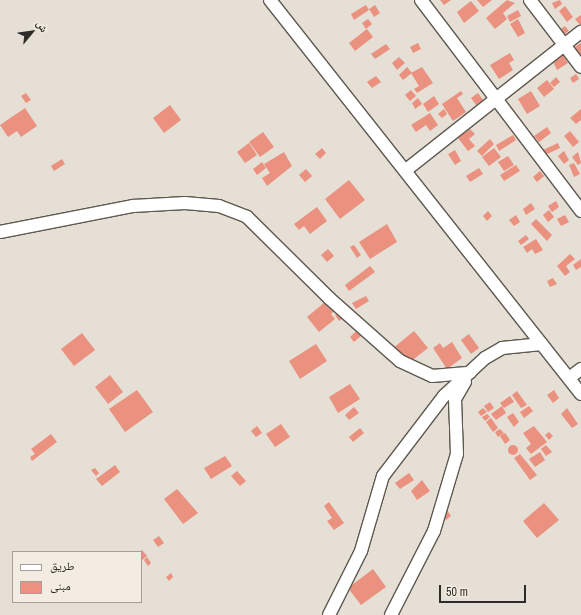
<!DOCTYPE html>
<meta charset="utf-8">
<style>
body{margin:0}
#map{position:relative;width:581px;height:615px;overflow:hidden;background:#e6dfd5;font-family:"Archivo Narrow","Noto Naskh Arabic",sans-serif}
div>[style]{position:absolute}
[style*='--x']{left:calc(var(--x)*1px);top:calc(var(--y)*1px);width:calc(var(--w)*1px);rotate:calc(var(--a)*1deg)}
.building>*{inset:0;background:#ea917f}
.round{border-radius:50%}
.roads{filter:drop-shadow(1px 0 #5e5950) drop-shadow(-1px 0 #5e5950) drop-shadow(0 1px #5e5950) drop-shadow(0 -1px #5e5950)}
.minor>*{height:12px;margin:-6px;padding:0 6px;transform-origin:6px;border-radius:6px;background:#fff}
span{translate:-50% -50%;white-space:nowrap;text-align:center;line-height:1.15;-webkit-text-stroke:3.5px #f3ece2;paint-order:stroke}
.legend{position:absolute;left:12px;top:551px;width:130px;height:52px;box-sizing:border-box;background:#f3ece2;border:1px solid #a49f98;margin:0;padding:5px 7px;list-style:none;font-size:12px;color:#2e2c28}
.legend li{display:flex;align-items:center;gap:8px;height:20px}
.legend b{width:20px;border:1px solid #a49f98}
.north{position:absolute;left:12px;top:12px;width:40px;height:40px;-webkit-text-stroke:3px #f3ece2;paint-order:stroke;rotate:61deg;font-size:11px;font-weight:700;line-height:16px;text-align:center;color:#2e2c28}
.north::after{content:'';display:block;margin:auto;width:14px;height:18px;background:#2e2c28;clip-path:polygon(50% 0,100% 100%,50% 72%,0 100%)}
.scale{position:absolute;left:439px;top:585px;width:87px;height:18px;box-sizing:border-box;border:2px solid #2e2c28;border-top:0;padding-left:5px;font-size:12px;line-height:14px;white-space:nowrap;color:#2e2c28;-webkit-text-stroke:3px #f3ece2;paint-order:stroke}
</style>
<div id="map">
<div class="building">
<div style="clip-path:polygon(440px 0,451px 0,444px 5px)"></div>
<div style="clip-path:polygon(477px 0,492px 0,483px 7px)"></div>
<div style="clip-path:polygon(507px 0,515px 3px,503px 13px,507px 19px,495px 29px,486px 18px)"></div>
<div style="clip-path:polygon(560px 0,562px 4px,555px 9px,552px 3px)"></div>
<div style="clip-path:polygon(471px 1px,479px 11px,464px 23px,457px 12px)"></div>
<div style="clip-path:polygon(366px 5px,369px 10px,354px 20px,351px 14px)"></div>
<div style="clip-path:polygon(375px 5px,380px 13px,374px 17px,369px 9px)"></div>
<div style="clip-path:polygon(565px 6px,573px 17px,567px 22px,559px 11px)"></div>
<div style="clip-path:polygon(518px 10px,521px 16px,510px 22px,507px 16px)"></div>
<div style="clip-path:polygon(581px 15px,581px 24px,580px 25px,575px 19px)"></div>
<div style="clip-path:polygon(368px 19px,372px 24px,366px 29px,362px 23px)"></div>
<div style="clip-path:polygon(518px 19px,525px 33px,518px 37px,510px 24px)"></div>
<div style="clip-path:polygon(565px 26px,569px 31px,562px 36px,558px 31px)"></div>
<div style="clip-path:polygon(367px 29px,373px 37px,355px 51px,349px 43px)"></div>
<div style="clip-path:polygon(418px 43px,421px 49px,413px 53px,410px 47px)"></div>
<div style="clip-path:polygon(581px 43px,581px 57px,575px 47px)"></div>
<div style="clip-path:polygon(386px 44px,390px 49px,375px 59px,371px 54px)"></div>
<div style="clip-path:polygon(510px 53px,514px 60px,509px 63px,513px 70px,499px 79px,490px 65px)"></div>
<div style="clip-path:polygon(562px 54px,568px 63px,557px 70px,552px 60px)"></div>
<div style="clip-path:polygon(399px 57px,405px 63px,397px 70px,392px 63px)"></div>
<div style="clip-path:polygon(407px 67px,412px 73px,403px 80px,399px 75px)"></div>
<div style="clip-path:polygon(422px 67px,433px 83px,417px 93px,414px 89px,419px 86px,411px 73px)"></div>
<div style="clip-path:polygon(576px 74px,579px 79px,573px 83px,570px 78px)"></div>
<div style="clip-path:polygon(376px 76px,381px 82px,372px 88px,367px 82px)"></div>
<div style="clip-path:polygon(556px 77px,560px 82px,554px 87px,550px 83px)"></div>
<div style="clip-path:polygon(547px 80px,554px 89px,544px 97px,537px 88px)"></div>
<div style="clip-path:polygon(411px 90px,416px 96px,410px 101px,405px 95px)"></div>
<div style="clip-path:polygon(461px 91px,463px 94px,457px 98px,466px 112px,453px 121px,442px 104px)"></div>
<div style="clip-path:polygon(531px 91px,540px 106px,527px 114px,518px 99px)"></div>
<div style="clip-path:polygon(26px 93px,31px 100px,26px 103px,21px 96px)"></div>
<div style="clip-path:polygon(478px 93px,483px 100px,476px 105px,471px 98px)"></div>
<div style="clip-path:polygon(434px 96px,439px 104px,428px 112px,423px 104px)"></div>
<div style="clip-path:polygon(418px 98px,422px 104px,415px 109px,412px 103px)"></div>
<div style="clip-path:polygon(170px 105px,181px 120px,164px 133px,153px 118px)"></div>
<div style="clip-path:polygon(25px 108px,37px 126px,21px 137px,17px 131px,8px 137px,0 125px)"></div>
<div style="clip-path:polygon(444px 109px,447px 114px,442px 118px,438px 114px)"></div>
<div style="clip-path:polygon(581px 109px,581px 120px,576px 124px,570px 118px)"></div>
<div style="clip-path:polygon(430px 113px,438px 125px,430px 131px,426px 125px,416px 132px,411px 125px)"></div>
<div style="clip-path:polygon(547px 127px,551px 133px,539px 142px,534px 136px)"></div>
<div style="clip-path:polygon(470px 129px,475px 134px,469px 139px,475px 146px,468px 151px,458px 138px)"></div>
<div style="clip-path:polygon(570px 131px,579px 142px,573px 147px,564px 136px)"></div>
<div style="clip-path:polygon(263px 132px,274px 147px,260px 157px,249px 142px)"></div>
<div style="clip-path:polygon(513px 135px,516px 140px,499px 151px,496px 145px)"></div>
<div style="clip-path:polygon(490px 139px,494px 144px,482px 156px,477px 151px)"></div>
<div style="clip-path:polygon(249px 143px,257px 155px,245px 163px,237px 152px)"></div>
<div style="clip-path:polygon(558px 143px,560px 148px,545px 155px,543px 150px)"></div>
<div style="clip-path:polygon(322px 148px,326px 153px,320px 159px,315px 154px)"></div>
<div style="clip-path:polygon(494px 148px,501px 157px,489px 166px,482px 157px)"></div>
<div style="clip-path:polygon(455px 150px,461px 161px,455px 165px,448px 154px)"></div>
<div style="clip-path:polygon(564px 151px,569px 160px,564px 164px,558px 156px)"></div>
<div style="clip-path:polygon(284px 152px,292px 166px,267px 186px,262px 178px,270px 173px,264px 164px)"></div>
<div style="clip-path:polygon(578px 152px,581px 163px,578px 165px,572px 157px)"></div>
<div style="clip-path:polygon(508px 156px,514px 165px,504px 171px,498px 162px)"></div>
<div style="clip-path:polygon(62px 159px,65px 164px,54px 171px,51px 166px)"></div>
<div style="clip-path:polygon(262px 162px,266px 168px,257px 175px,253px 169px)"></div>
<div style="clip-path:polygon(574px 163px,580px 174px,574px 177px,569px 165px)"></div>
<div style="clip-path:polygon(516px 165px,520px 171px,504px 181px,500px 175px)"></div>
<div style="clip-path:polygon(479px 168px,483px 174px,470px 182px,466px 176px)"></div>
<div style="clip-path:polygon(306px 169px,312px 176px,305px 182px,299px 175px)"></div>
<div style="clip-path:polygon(540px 171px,544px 176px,537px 182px,533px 177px)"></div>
<div style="clip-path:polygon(349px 180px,365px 200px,340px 219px,325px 199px)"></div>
<div style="clip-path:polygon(556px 201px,559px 207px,552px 212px,548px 206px)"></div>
<div style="clip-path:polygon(531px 203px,535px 209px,526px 215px,523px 209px)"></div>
<div style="clip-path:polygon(317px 207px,327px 221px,310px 234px,304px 226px,299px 230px,294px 224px)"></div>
<div style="clip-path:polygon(549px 210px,554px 217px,548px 222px,543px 215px)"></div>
<div style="clip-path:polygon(488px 211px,492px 216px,487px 221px,483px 216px)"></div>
<div style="clip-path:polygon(516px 215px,520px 222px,514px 226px,509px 220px)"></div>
<div style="clip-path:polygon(565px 215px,569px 222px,561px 226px,557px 219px)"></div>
<div style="clip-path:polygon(536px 219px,552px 235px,547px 241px,531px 224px)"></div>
<div style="clip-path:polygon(387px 224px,397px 242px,370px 259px,359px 242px)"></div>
<div style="clip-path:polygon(526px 235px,529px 239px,521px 245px,518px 241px)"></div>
<div style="clip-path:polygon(536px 239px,543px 250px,535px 254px,532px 249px,527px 253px,523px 247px)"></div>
<div style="clip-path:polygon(354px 245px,361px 255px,357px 258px,350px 247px)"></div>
<div style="clip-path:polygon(328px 249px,334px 256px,327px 262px,321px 255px)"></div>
<div style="clip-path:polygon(570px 254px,575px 259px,566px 266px,570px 272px,565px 276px,557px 266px)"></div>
<div style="clip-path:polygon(581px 259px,581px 267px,576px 270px,573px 265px)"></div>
<div style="clip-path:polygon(370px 266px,375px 272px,349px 291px,345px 285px)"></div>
<div style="clip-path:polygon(553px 278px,557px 284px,550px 287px,547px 281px)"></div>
<div style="clip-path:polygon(366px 296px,369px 301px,356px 309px,352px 303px)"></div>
<div style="clip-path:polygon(331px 297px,339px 307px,331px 314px,335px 319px,319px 332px,307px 317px)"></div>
<div style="clip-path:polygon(342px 311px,345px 317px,339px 321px,335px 315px)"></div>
<div style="clip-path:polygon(357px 330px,361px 336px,354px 342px,350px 337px)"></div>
<div style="clip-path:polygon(414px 331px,428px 348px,405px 366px,392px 349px)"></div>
<div style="clip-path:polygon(82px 333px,95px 350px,74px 366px,61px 349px)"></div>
<div style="clip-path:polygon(469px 334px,479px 348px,471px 354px,461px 340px)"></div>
<div style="clip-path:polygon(452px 342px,462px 358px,447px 369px,433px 348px,440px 343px,443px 348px)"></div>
<div style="clip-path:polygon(316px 344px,327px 361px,300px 379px,289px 361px)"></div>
<div style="clip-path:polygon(110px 375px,123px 392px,108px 404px,95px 387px)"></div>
<div style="clip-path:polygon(350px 384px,360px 399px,338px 413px,329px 397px)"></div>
<div style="clip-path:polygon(137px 390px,153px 412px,125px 432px,109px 409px)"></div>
<div style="clip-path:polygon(554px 390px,559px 398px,553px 403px,547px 395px)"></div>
<div style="clip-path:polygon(517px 391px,527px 405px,521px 408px,512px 395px)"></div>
<div style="clip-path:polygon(510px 396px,514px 402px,504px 408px,500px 403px)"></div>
<div style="clip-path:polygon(490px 402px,494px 408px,488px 412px,484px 406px)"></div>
<div style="clip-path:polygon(502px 406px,506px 413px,496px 420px,491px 414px)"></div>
<div style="clip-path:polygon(529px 406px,533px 411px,524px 418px,520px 412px)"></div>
<div style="clip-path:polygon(354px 407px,359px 413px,349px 420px,345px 415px)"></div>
<div style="clip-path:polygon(483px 408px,487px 412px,481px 416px,478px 412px)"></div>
<div style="clip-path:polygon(567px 408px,578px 424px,572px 428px,561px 414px)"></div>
<div style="clip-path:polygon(513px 413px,519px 422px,514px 427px,507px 417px)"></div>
<div style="clip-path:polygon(487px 414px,490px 417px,485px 421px,482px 417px)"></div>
<div style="clip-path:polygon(491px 418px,498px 428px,493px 432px,486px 422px)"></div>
<div style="clip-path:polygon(281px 424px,290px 437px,275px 447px,266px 434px)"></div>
<div style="clip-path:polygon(257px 426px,262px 433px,256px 437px,251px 431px)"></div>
<div style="clip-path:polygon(534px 426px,547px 442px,531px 454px,526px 448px,531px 444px,523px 433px)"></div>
<div style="clip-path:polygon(360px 428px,364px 433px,353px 442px,349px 437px)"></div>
<div style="clip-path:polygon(500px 429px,504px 433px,498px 437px,495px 432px)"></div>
<div style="clip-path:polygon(549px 432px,553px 436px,549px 440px,545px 435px)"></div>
<div style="clip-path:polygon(505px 433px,510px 440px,505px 444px,500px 436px)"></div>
<div style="clip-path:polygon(51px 434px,57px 442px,32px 461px,30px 457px,35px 454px,31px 449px)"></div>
<div style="clip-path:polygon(546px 445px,552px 452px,546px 456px,541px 449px)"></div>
<div class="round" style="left:508px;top:445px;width:10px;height:10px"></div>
<div style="clip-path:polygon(540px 452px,545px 460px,535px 467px,529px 459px)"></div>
<div style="clip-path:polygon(520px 454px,537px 475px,530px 480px,514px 458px)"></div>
<div style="clip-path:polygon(225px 456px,232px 466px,211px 479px,204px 468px)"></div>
<div style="clip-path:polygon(115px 465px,120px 472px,102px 486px,96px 479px)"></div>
<div style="clip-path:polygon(95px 468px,99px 473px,96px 476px,91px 470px)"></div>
<div style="clip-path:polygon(237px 471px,246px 481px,240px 486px,231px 476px)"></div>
<div style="clip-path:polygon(409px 473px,414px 480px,400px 489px,395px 483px)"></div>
<div style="clip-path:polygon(422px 480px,430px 491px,417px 500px,411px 491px)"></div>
<div style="clip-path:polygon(177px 489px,198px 513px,183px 524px,164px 499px)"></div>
<div style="clip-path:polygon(329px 502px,344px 523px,334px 530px,327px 521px,332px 518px,324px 506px)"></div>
<div style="clip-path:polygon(544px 503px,559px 520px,537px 538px,523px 521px)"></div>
<div style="clip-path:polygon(447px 510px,451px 516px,446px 520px,441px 514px)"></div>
<div style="clip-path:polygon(159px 536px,164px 543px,158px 547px,153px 540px)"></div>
<div style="clip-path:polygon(142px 550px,147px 556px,141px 561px,139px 552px)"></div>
<div style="clip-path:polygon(147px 557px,151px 563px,148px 566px,144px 560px)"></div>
<div style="clip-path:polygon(373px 569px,386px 587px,361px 605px,348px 588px)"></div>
<div style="clip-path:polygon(171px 573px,173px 577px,169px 581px,166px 577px)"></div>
</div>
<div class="roads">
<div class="minor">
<div style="--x:270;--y:0;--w:502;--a:51.71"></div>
<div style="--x:421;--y:0;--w:265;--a:52.8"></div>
<div style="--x:530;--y:0;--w:84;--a:52.7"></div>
<div style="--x:406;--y:170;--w:223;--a:-38.3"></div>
<div style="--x:0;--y:232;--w:136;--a:-11.1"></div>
<div style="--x:133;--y:206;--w:52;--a:-3.3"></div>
<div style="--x:185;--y:203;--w:34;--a:5"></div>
<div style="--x:219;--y:206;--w:30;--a:21"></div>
<div style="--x:247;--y:217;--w:115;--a:44.6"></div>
<div style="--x:329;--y:298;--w:95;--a:41.6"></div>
<div style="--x:400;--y:361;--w:35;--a:25"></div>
<div style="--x:432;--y:376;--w:38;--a:-5"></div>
<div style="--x:569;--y:378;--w:15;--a:-37"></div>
<div style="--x:329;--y:615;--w:72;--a:-63.4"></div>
<div style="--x:361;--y:551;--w:78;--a:-73.7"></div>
<div style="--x:383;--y:476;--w:101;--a:-52.7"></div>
<div style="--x:444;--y:396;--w:56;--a:-42.8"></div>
<div style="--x:485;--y:358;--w:20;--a:-30"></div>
<div style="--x:502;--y:348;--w:40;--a:-5.7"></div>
<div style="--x:391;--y:615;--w:94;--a:-62.9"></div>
<div style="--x:434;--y:531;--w:80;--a:-73.4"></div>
<div style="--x:457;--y:454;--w:55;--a:-92.1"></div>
<div style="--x:455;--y:399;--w:20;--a:-60"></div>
</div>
</div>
<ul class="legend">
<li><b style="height:5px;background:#fff"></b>طريق</li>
<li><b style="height:11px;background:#ea917f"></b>مبنى</li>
</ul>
<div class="north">ش</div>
<div class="scale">50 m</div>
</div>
